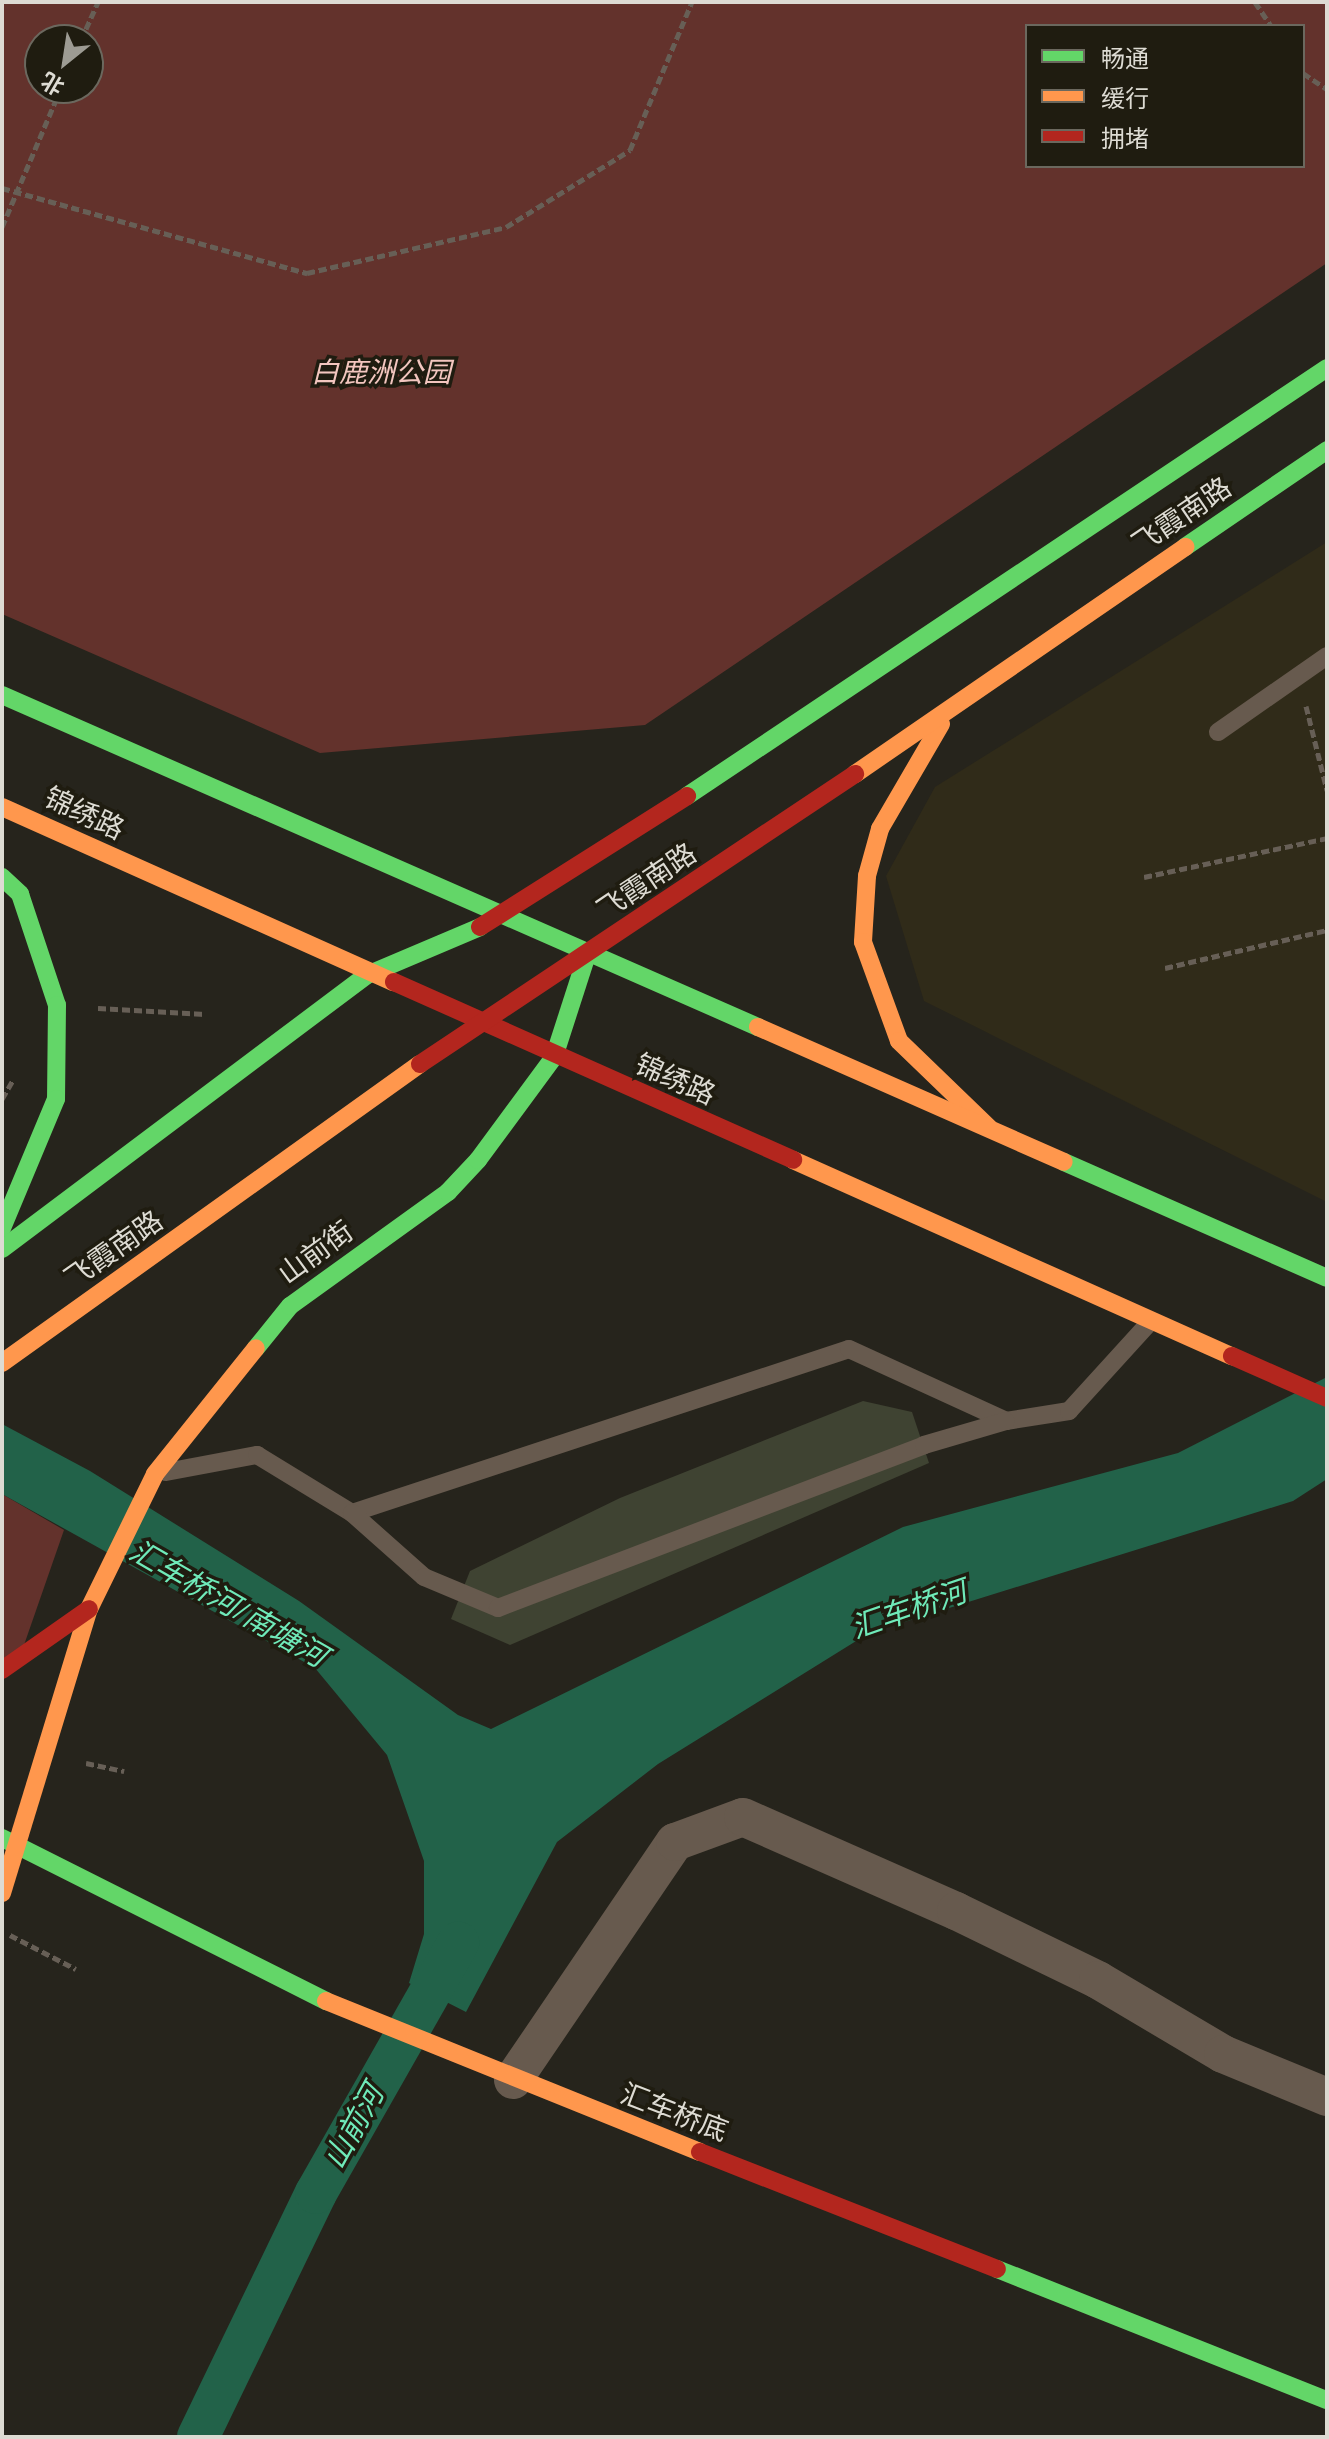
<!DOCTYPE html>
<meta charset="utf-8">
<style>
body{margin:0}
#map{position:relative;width:1329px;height:2439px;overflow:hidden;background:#26241c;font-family:"Zilla Slab","Noto Sans SC",serif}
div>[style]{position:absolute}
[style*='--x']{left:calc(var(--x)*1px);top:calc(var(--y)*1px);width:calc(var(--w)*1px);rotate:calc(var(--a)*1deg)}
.built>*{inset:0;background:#302b19}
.green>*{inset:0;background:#63322c}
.water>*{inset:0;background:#226249}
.canal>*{height:42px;margin:-21px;padding:0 21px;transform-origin:21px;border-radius:21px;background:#226249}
.building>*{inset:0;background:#3f4332}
.path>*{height:5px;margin-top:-2.5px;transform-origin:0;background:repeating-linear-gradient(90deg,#675f56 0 8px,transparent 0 12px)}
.lane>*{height:18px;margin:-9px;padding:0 9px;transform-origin:9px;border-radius:9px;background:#675a4e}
.street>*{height:38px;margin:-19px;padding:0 19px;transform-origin:19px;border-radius:19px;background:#675a4e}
.fast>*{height:18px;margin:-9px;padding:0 9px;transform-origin:9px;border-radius:9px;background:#63d668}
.slow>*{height:18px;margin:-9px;padding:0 9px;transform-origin:9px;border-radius:9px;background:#ff974d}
.jam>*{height:18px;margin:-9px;padding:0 9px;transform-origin:9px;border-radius:9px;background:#b3261e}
span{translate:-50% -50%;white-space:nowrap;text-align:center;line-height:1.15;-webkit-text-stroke:7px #1f1c10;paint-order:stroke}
.park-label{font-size:28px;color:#f3c6bf;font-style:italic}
.street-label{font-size:28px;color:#dddbd3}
.water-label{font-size:30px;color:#6feab9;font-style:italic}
.frame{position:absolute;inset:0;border:4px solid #dddbd3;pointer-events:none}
.legend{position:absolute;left:1025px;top:24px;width:280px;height:144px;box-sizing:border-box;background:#1f1c10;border:2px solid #6b685e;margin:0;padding:10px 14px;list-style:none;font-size:24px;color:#dddbd3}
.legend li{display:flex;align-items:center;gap:16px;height:40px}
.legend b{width:40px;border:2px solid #6b685e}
.north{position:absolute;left:24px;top:24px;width:80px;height:80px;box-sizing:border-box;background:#1f1c10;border:2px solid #6b685e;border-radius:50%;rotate:210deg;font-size:22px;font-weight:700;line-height:32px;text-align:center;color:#dddbd3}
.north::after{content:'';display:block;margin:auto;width:28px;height:36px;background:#9d9b93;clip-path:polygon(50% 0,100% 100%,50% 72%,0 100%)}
</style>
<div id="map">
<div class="built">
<div style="clip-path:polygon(1327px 542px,1327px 1202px,924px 1001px,886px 876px,935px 787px)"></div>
</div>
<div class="green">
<div style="clip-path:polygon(evenodd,2px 2px,1327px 2px,1327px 263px,645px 725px,320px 753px,2px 614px,2px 2px,1027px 26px,1303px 26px,1303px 166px,1027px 166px,1027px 26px,2px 2px,40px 40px,88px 40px,88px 88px,40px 88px,40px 40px)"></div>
<div style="clip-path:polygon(2px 1494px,64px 1530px,24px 1645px,2px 1661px)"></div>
</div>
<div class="water">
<div style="clip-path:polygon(1327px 1377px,1327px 1479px,1293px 1501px,869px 1633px,658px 1764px,557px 1842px,466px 2012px,409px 1983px,424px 1934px,424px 1861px,387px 1755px,315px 1668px,2px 1494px,2px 1424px,90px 1471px,299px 1601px,458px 1715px,491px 1729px,903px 1527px,1178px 1453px)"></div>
</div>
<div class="canal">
<div style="--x:198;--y:2437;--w:271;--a:-64.2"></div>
<div style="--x:316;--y:2193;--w:288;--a:-60.4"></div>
</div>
<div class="building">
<div style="clip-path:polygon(863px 1401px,912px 1412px,929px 1463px,510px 1645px,451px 1619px,470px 1571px,620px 1498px)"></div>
</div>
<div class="path">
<div style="--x:1255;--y:2;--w:29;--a:56"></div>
<div style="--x:81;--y:40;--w:42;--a:-65.9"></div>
<div style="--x:1303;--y:73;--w:29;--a:34"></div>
<div style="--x:2;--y:188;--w:317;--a:15.6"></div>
<div style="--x:307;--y:273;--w:204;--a:-13"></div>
<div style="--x:506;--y:227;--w:146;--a:-31.8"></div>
<div style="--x:630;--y:150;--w:160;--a:-67.3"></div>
<div style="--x:2;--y:227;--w:151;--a:-67"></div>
<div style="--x:1306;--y:706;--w:87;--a:76"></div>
<div style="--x:1144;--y:877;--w:187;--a:-12"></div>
<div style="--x:1165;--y:968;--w:166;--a:-13.2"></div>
<div style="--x:98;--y:1008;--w:107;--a:3.2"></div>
<div style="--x:2;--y:1099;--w:22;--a:-60"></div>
<div style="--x:86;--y:1763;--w:39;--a:12"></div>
<div style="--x:10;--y:1935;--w:74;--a:27.3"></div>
</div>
<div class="lane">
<div style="--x:1218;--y:732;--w:133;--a:-34.9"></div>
<div style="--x:166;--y:1472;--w:93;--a:-10.6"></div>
<div style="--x:257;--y:1455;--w:111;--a:31.4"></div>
<div style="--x:352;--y:1513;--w:523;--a:-18.26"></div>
<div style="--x:849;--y:1349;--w:173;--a:24.6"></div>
<div style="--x:1006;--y:1421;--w:64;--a:-9"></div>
<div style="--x:1069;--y:1411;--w:119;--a:-47.7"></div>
<div style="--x:352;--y:1513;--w:96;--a:41.6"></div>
<div style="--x:424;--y:1577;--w:80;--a:22.7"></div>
<div style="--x:498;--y:1608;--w:456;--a:-20.9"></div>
<div style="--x:924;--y:1445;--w:85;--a:-16.3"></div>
</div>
<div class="street">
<div style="--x:513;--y:2080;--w:288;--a:-55.8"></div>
<div style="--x:675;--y:1842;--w:72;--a:-20.2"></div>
<div style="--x:743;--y:1817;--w:233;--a:23.8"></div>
<div style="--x:956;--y:1911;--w:158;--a:25.9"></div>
<div style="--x:1098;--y:1980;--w:145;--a:30.6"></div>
<div style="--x:1223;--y:2054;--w:113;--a:22.5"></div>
</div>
<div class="fast">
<div style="--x:1185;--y:547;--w:172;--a:-34.3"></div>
<div style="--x:2;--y:695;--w:826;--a:23.71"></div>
<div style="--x:687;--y:796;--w:770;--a:-33.77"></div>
<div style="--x:2;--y:877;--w:25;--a:43"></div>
<div style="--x:20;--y:894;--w:117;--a:71.6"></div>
<div style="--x:57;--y:1005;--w:94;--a:90.6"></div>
<div style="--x:56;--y:1099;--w:140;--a:112.7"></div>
<div style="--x:1064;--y:1162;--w:287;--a:23.8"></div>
<div style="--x:2;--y:1249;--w:456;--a:-36.9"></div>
<div style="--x:367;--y:975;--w:123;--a:-23"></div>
<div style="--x:256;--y:1348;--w:54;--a:-51"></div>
<div style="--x:290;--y:1306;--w:195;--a:-35.8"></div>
<div style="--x:448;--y:1192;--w:44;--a:-46.8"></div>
<div style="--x:478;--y:1160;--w:128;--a:-53.6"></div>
<div style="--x:554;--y:1057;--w:104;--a:-72.1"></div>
<div style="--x:2;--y:1838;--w:363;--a:26.7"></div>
<div style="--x:997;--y:2269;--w:355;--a:21.7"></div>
</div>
<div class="slow">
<div style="--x:941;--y:724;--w:121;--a:120.2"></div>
<div style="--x:880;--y:829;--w:49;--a:105.5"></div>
<div style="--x:867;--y:876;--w:66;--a:93.5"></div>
<div style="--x:863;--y:942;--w:105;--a:70"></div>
<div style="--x:899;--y:1041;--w:125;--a:44"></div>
<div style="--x:855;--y:774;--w:401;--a:-34.5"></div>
<div style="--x:2;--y:807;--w:429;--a:24.1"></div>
<div style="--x:758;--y:1027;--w:334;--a:23.8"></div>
<div style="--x:793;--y:1160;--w:481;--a:24.1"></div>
<div style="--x:2;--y:1363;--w:514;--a:-35.58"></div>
<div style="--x:2;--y:1893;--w:297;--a:-73"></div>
<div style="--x:89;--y:1609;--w:150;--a:-63.9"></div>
<div style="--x:155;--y:1474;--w:161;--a:-51.3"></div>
<div style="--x:326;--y:2001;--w:403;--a:22"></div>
</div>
<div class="jam">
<div style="--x:480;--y:927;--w:245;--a:-32.3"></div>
<div style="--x:394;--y:982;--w:437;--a:24"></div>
<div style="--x:420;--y:1064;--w:523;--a:-33.69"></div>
<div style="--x:1232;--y:1356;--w:104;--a:23.9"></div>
<div style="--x:2;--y:1670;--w:106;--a:-35"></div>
<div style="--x:700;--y:2152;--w:319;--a:21.5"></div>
</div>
<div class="park-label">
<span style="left:381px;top:373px">白鹿洲公园</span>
</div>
<div class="street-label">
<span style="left:1182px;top:516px;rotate:-34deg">飞霞南路</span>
<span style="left:84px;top:814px;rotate:25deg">锦绣路</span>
<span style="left:647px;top:882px;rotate:-34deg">飞霞南路</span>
<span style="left:675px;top:1080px;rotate:24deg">锦绣路</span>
<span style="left:114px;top:1250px;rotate:-35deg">飞霞南路</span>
<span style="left:316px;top:1253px;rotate:-36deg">山前街</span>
<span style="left:674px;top:2113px;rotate:21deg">汇车桥底</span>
</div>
<div class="water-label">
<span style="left:228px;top:1604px;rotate:30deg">汇车桥河/南塘河</span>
<span style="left:909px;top:1610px;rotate:-19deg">汇车桥河</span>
<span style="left:354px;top:2127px;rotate:-61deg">山前河</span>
</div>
<div class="frame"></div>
<ul class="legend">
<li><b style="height:10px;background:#63d668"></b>畅通</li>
<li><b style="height:10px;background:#ff974d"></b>缓行</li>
<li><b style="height:10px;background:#b3261e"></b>拥堵</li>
</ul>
<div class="north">北</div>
</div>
